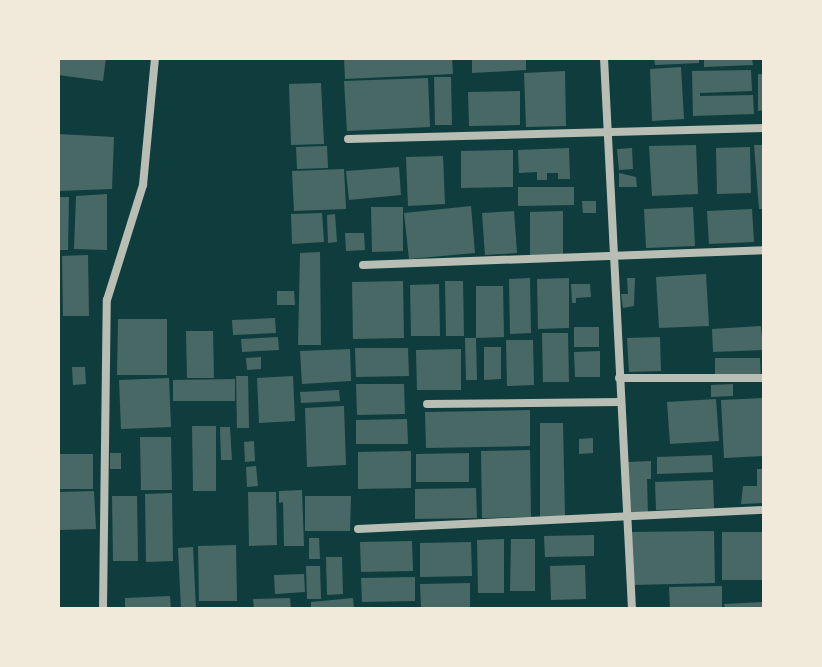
<!DOCTYPE html>
<style>
body{margin:0}
#map{position:relative;width:822px;height:667px;overflow:hidden;background:#0f3d3e;font-family:"IBM Plex Sans",sans-serif}
div>[style]{position:absolute}
[style*='--x']{left:calc(var(--x)*1px);top:calc(var(--y)*1px);width:calc(var(--w)*1px);rotate:calc(var(--a)*1deg)}
.building>*{inset:0;background:#486865}
.minor>*{height:8px;margin:-4px;padding:0 4px;transform-origin:4px;border-radius:4px;background:#b8beb3}
span{translate:-50% -50%;white-space:nowrap;text-align:center;line-height:1.15;-webkit-text-stroke:7px #f1e9da;paint-order:stroke}
.frame{position:absolute;inset:0;border:60px solid #f1e9da;pointer-events:none}
</style>
<div id="map">
<div class="building">
<div style="clip-path:polygon(58px 58px,106px 58px,103px 81px,58px 75px)"></div>
<div style="clip-path:polygon(344px 58px,452px 58px,453px 74px,345px 79px)"></div>
<div style="clip-path:polygon(472px 58px,526px 58px,526px 70px,472px 73px)"></div>
<div style="clip-path:polygon(654px 58px,699px 58px,699px 63px,655px 65px)"></div>
<div style="clip-path:polygon(704px 58px,752px 58px,753px 65px,704px 67px)"></div>
<div style="clip-path:polygon(681px 67px,684px 119px,652px 121px,650px 69px)"></div>
<div style="clip-path:polygon(751px 70px,752px 91px,700px 93px,700px 96px,753px 95px,754px 114px,693px 116px,692px 71px)"></div>
<div style="clip-path:polygon(565px 71px,566px 126px,526px 127px,524px 73px)"></div>
<div style="clip-path:polygon(758px 74px,764px 74px,764px 110px,758px 111px)"></div>
<div style="clip-path:polygon(434px 77px,451px 77px,452px 125px,435px 125px)"></div>
<div style="clip-path:polygon(428px 78px,430px 127px,347px 131px,344px 81px)"></div>
<div style="clip-path:polygon(321px 83px,324px 144px,291px 145px,289px 84px)"></div>
<div style="clip-path:polygon(520px 91px,520px 125px,469px 126px,468px 92px)"></div>
<div style="clip-path:polygon(58px 134px,114px 137px,112px 189px,59px 191px)"></div>
<div style="clip-path:polygon(696px 145px,698px 194px,652px 196px,649px 146px)"></div>
<div style="clip-path:polygon(754px 145px,764px 145px,764px 209px,759px 209px)"></div>
<div style="clip-path:polygon(327px 146px,328px 168px,297px 169px,296px 147px)"></div>
<div style="clip-path:polygon(750px 147px,751px 193px,717px 194px,716px 148px)"></div>
<div style="clip-path:polygon(569px 148px,570px 179px,558px 179px,558px 173px,547px 173px,547px 180px,537px 180px,537px 172px,519px 173px,518px 150px)"></div>
<div style="clip-path:polygon(632px 148px,633px 169px,619px 170px,617px 149px)"></div>
<div style="clip-path:polygon(513px 150px,513px 187px,461px 188px,461px 151px)"></div>
<div style="clip-path:polygon(443px 156px,445px 204px,408px 206px,406px 157px)"></div>
<div style="clip-path:polygon(399px 167px,401px 195px,349px 200px,346px 171px)"></div>
<div style="clip-path:polygon(344px 169px,346px 209px,294px 211px,292px 171px)"></div>
<div style="clip-path:polygon(619px 173px,636px 177px,637px 187px,619px 187px)"></div>
<div style="clip-path:polygon(518px 187px,574px 187px,574px 205px,518px 206px)"></div>
<div style="clip-path:polygon(107px 194px,107px 250px,74px 249px,76px 196px)"></div>
<div style="clip-path:polygon(58px 197px,69px 197px,68px 250px,58px 250px)"></div>
<div style="clip-path:polygon(582px 201px,596px 201px,596px 213px,583px 213px)"></div>
<div style="clip-path:polygon(471px 206px,475px 253px,409px 259px,404px 213px)"></div>
<div style="clip-path:polygon(371px 207px,403px 207px,403px 251px,372px 252px)"></div>
<div style="clip-path:polygon(693px 207px,695px 246px,646px 248px,644px 209px)"></div>
<div style="clip-path:polygon(752px 209px,754px 242px,709px 244px,707px 211px)"></div>
<div style="clip-path:polygon(514px 211px,517px 253px,485px 255px,482px 213px)"></div>
<div style="clip-path:polygon(563px 211px,563px 255px,530px 255px,530px 212px)"></div>
<div style="clip-path:polygon(322px 213px,324px 242px,292px 244px,291px 214px)"></div>
<div style="clip-path:polygon(335px 214px,337px 242px,328px 243px,327px 215px)"></div>
<div style="clip-path:polygon(345px 233px,364px 233px,365px 250px,346px 251px)"></div>
<div style="clip-path:polygon(320px 252px,321px 345px,298px 345px,300px 253px)"></div>
<div style="clip-path:polygon(88px 255px,89px 316px,63px 316px,62px 256px)"></div>
<div style="clip-path:polygon(706px 274px,709px 326px,659px 328px,656px 277px)"></div>
<div style="clip-path:polygon(530px 278px,531px 333px,510px 334px,509px 279px)"></div>
<div style="clip-path:polygon(569px 278px,569px 328px,538px 329px,537px 279px)"></div>
<div style="clip-path:polygon(627px 278px,635px 278px,634px 306px,623px 308px,621px 294px,628px 294px)"></div>
<div style="clip-path:polygon(403px 281px,404px 338px,353px 339px,352px 282px)"></div>
<div style="clip-path:polygon(445px 281px,463px 281px,464px 336px,446px 336px)"></div>
<div style="clip-path:polygon(439px 284px,440px 336px,411px 336px,410px 285px)"></div>
<div style="clip-path:polygon(571px 284px,590px 284px,591px 297px,576px 298px,576px 303px,572px 303px)"></div>
<div style="clip-path:polygon(476px 286px,503px 286px,504px 337px,476px 338px)"></div>
<div style="clip-path:polygon(277px 291px,294px 291px,295px 305px,277px 305px)"></div>
<div style="clip-path:polygon(275px 318px,276px 333px,233px 335px,232px 320px)"></div>
<div style="clip-path:polygon(118px 319px,167px 319px,167px 375px,117px 375px)"></div>
<div style="clip-path:polygon(761px 326px,763px 350px,713px 352px,712px 329px)"></div>
<div style="clip-path:polygon(574px 327px,599px 327px,599px 347px,574px 347px)"></div>
<div style="clip-path:polygon(186px 331px,213px 331px,214px 378px,187px 378px)"></div>
<div style="clip-path:polygon(542px 333px,568px 333px,569px 382px,543px 382px)"></div>
<div style="clip-path:polygon(278px 337px,279px 350px,242px 352px,241px 339px)"></div>
<div style="clip-path:polygon(660px 337px,661px 371px,629px 372px,627px 338px)"></div>
<div style="clip-path:polygon(465px 338px,476px 338px,477px 380px,466px 380px)"></div>
<div style="clip-path:polygon(506px 340px,533px 340px,534px 385px,507px 386px)"></div>
<div style="clip-path:polygon(484px 347px,501px 347px,501px 379px,484px 380px)"></div>
<div style="clip-path:polygon(355px 348px,408px 348px,409px 376px,356px 377px)"></div>
<div style="clip-path:polygon(350px 349px,351px 381px,302px 384px,300px 351px)"></div>
<div style="clip-path:polygon(461px 349px,461px 390px,417px 390px,416px 350px)"></div>
<div style="clip-path:polygon(600px 351px,600px 377px,575px 377px,574px 352px)"></div>
<div style="clip-path:polygon(261px 357px,261px 369px,247px 370px,246px 358px)"></div>
<div style="clip-path:polygon(715px 358px,760px 358px,761px 381px,715px 381px)"></div>
<div style="clip-path:polygon(72px 367px,85px 367px,86px 384px,73px 385px)"></div>
<div style="clip-path:polygon(236px 376px,248px 376px,249px 428px,237px 428px)"></div>
<div style="clip-path:polygon(293px 376px,295px 421px,259px 423px,257px 378px)"></div>
<div style="clip-path:polygon(169px 378px,171px 427px,121px 429px,119px 380px)"></div>
<div style="clip-path:polygon(235px 379px,235px 401px,173px 401px,173px 380px)"></div>
<div style="clip-path:polygon(356px 384px,404px 384px,405px 414px,357px 415px)"></div>
<div style="clip-path:polygon(733px 384px,733px 396px,711px 397px,711px 385px)"></div>
<div style="clip-path:polygon(339px 390px,340px 401px,301px 403px,300px 392px)"></div>
<div style="clip-path:polygon(764px 398px,764px 456px,724px 458px,721px 400px)"></div>
<div style="clip-path:polygon(716px 399px,719px 441px,670px 444px,667px 402px)"></div>
<div style="clip-path:polygon(344px 406px,346px 465px,307px 467px,305px 408px)"></div>
<div style="clip-path:polygon(530px 410px,530px 446px,426px 448px,425px 412px)"></div>
<div style="clip-path:polygon(407px 419px,408px 444px,356px 444px,356px 420px)"></div>
<div style="clip-path:polygon(540px 423px,563px 423px,565px 516px,540px 517px)"></div>
<div style="clip-path:polygon(192px 426px,216px 426px,216px 491px,193px 491px)"></div>
<div style="clip-path:polygon(220px 427px,230px 427px,232px 460px,221px 460px)"></div>
<div style="clip-path:polygon(140px 437px,171px 437px,172px 490px,141px 490px)"></div>
<div style="clip-path:polygon(593px 438px,593px 453px,579px 454px,579px 439px)"></div>
<div style="clip-path:polygon(254px 441px,255px 461px,245px 462px,244px 442px)"></div>
<div style="clip-path:polygon(530px 450px,531px 517px,482px 518px,481px 451px)"></div>
<div style="clip-path:polygon(411px 451px,411px 488px,358px 489px,358px 452px)"></div>
<div style="clip-path:polygon(110px 453px,121px 453px,121px 469px,110px 469px)"></div>
<div style="clip-path:polygon(469px 453px,469px 482px,416px 482px,416px 454px)"></div>
<div style="clip-path:polygon(58px 454px,93px 454px,93px 489px,58px 489px)"></div>
<div style="clip-path:polygon(712px 455px,713px 472px,657px 474px,657px 457px)"></div>
<div style="clip-path:polygon(651px 461px,651px 479px,647px 479px,648px 514px,629px 514px,628px 462px)"></div>
<div style="clip-path:polygon(256px 466px,258px 486px,247px 487px,246px 467px)"></div>
<div style="clip-path:polygon(757px 469px,764px 469px,764px 503px,741px 504px,743px 486px,757px 486px)"></div>
<div style="clip-path:polygon(713px 480px,714px 508px,656px 510px,655px 482px)"></div>
<div style="clip-path:polygon(476px 488px,477px 518px,415px 519px,415px 489px)"></div>
<div style="clip-path:polygon(302px 490px,304px 546px,284px 546px,283px 502px,279px 503px,279px 491px)"></div>
<div style="clip-path:polygon(94px 491px,96px 529px,58px 530px,58px 492px)"></div>
<div style="clip-path:polygon(248px 492px,276px 492px,277px 545px,249px 546px)"></div>
<div style="clip-path:polygon(172px 493px,173px 561px,146px 562px,145px 494px)"></div>
<div style="clip-path:polygon(112px 496px,137px 496px,138px 561px,113px 561px)"></div>
<div style="clip-path:polygon(305px 496px,351px 496px,350px 531px,305px 531px)"></div>
<div style="clip-path:polygon(714px 531px,715px 583px,632px 585px,631px 532px)"></div>
<div style="clip-path:polygon(722px 532px,764px 532px,764px 580px,722px 580px)"></div>
<div style="clip-path:polygon(594px 535px,594px 556px,545px 557px,544px 536px)"></div>
<div style="clip-path:polygon(309px 538px,319px 538px,320px 559px,309px 559px)"></div>
<div style="clip-path:polygon(504px 539px,504px 593px,478px 593px,477px 540px)"></div>
<div style="clip-path:polygon(511px 539px,535px 539px,535px 591px,510px 591px)"></div>
<div style="clip-path:polygon(412px 541px,413px 571px,361px 572px,360px 542px)"></div>
<div style="clip-path:polygon(471px 542px,472px 576px,420px 577px,420px 543px)"></div>
<div style="clip-path:polygon(236px 545px,237px 601px,199px 601px,198px 546px)"></div>
<div style="clip-path:polygon(193px 547px,196px 609px,181px 609px,178px 548px)"></div>
<div style="clip-path:polygon(326px 557px,342px 557px,343px 594px,327px 595px)"></div>
<div style="clip-path:polygon(585px 565px,586px 599px,551px 600px,550px 566px)"></div>
<div style="clip-path:polygon(306px 566px,320px 566px,321px 599px,307px 599px)"></div>
<div style="clip-path:polygon(304px 574px,305px 592px,275px 594px,274px 575px)"></div>
<div style="clip-path:polygon(415px 577px,415px 601px,362px 602px,361px 578px)"></div>
<div style="clip-path:polygon(470px 583px,470px 607px,421px 608px,420px 584px)"></div>
<div style="clip-path:polygon(722px 586px,722px 609px,670px 609px,669px 587px)"></div>
<div style="clip-path:polygon(170px 596px,171px 609px,125px 609px,125px 598px)"></div>
<div style="clip-path:polygon(290px 598px,291px 609px,254px 609px,253px 599px)"></div>
<div style="clip-path:polygon(353px 598px,354px 609px,311px 609px,311px 602px)"></div>
<div style="clip-path:polygon(764px 602px,764px 609px,725px 609px,724px 604px)"></div>
</div>
<div class="minor">
<div style="--x:604;--y:58;--w:552;--a:87.09"></div>
<div style="--x:348;--y:139;--w:416;--a:-1.5"></div>
<div style="--x:363;--y:265;--w:401;--a:-2.1"></div>
<div style="--x:619;--y:378;--w:145;--a:0"></div>
<div style="--x:427;--y:404;--w:194;--a:-0.6"></div>
<div style="--x:358;--y:529;--w:406;--a:-2.7"></div>
<div style="--x:103;--y:609;--w:309;--a:-89.3"></div>
<div style="--x:107;--y:300;--w:121;--a:-72.6"></div>
<div style="--x:143;--y:185;--w:128;--a:-84.6"></div>
</div>
<div class="frame"></div>
</div>
